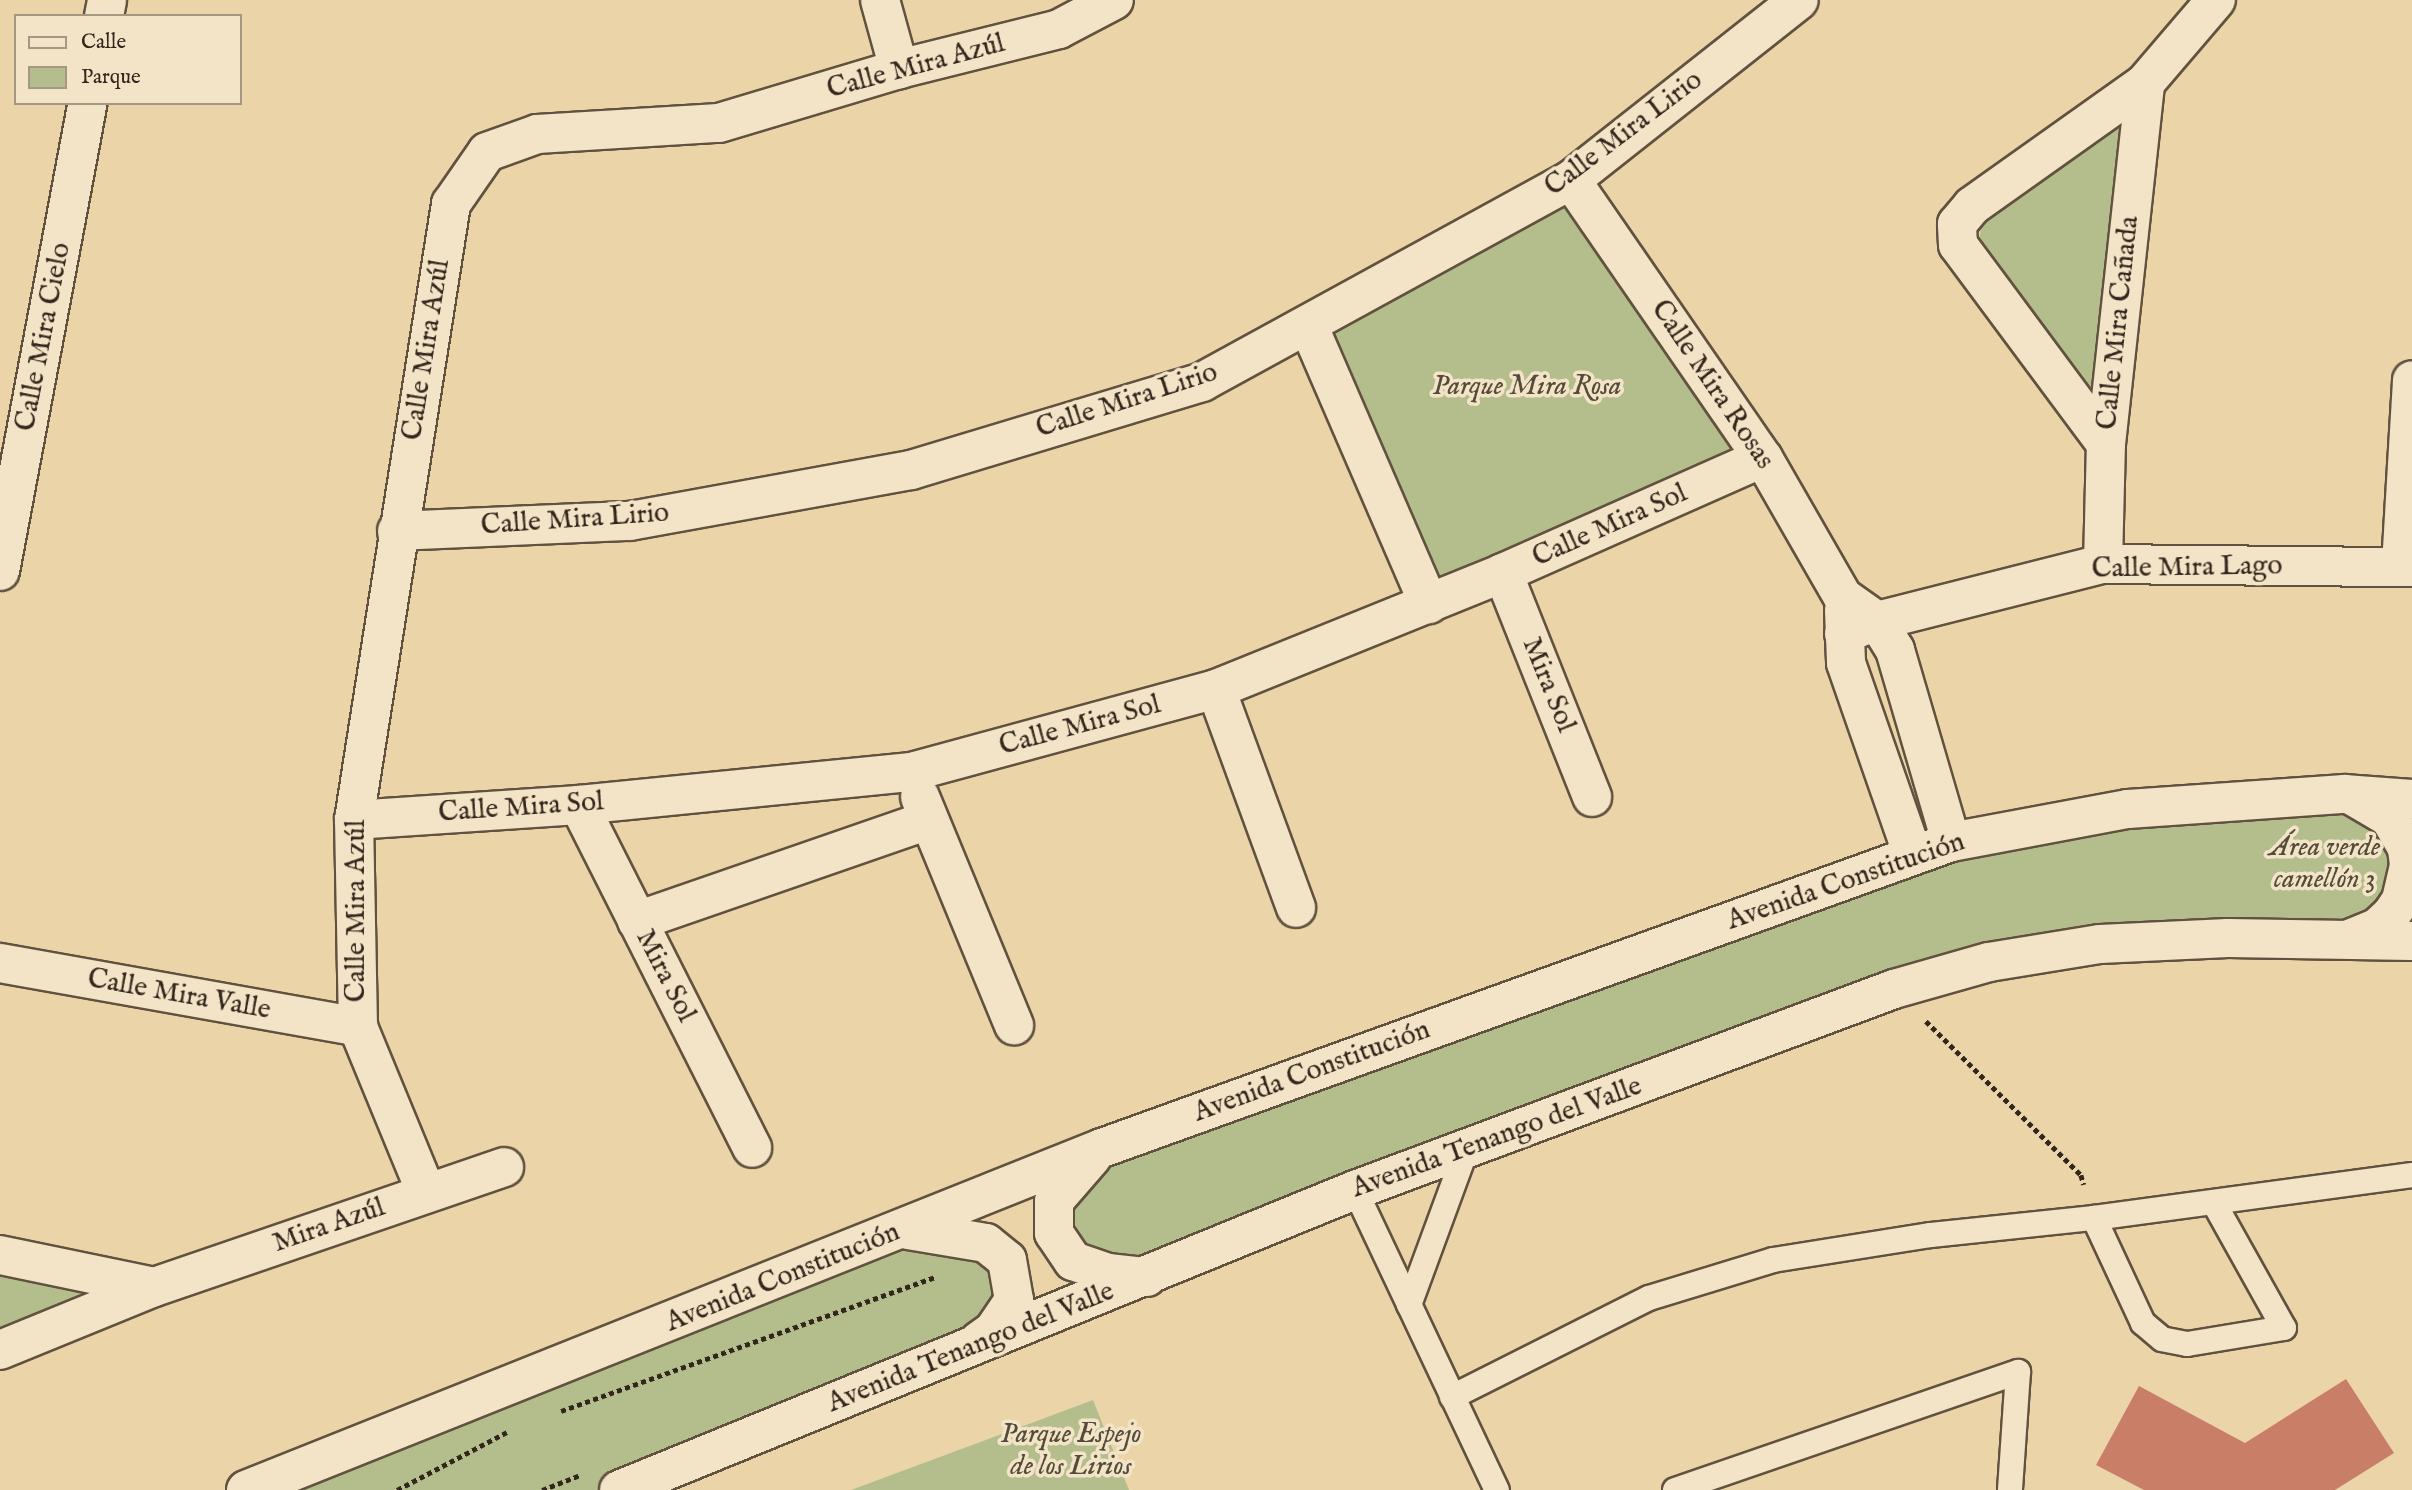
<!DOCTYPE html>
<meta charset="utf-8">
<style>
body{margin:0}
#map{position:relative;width:2412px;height:1490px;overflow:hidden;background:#ecd4a9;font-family:"IM FELL English",serif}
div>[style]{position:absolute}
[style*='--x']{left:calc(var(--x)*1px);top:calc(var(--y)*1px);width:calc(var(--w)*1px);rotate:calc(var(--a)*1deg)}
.green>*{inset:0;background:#b3be8c}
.building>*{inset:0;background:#c97f67}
.path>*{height:4.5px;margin-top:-2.25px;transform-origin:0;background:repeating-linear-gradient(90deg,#33261c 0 5px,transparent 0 8.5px)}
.roads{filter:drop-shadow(2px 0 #61523f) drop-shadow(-2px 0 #61523f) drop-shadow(0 2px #61523f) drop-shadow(0 -2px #61523f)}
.service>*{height:24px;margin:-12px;padding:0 12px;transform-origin:12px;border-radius:12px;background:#f3e3c7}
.minor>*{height:38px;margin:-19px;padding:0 19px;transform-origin:19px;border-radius:19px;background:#f3e3c7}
.secondary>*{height:38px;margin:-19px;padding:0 19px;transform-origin:19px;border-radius:19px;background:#f3e3c7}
span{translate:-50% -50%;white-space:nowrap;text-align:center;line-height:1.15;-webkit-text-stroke:7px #f3e3c7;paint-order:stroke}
.street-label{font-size:28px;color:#33261c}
.park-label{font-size:28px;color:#534c38;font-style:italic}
.legend{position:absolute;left:14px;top:14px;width:228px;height:91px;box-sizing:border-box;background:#f3e3c7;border:2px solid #a69783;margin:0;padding:9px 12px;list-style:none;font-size:21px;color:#33261c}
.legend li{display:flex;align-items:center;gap:14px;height:35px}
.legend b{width:35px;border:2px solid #a69783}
</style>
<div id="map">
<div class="green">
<div style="clip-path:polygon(2126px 111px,2094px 403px,1978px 249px,1982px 221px)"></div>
<div style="clip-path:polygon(1579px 182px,1763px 448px,1429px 604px,1317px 321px)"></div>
<div style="clip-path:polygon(2344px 794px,2401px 848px,2378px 919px,1894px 989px,1147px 1277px,1084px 1255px,1061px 1200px,1081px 1174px,1950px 849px)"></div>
<div style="clip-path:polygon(907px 1234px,1000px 1261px,988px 1328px,602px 1490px,261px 1490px)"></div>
<div style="clip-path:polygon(0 1263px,124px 1291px,0 1341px)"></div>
<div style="clip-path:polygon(1093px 1400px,1129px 1490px,851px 1490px)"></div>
</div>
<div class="building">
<div style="clip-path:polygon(2346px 1379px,2394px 1453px,2335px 1490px,2144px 1490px,2096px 1465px,2139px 1386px,2245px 1443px)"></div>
</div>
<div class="path">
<div style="--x:1926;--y:1021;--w:218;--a:44.8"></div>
<div style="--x:2081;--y:1175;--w:10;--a:73"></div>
<div style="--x:561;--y:1411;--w:397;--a:-19.7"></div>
<div style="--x:397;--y:1490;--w:124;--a:-27.8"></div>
<div style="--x:542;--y:1490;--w:41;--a:-21.5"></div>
</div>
<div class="roads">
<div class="service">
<div style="--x:1355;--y:1190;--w:332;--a:64.7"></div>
<div style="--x:2214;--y:1203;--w:143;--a:60.8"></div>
<div style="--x:2284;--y:1328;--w:98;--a:170.6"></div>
<div style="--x:2187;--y:1344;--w:25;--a:-169"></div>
<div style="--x:2162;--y:1339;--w:25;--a:-140"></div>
<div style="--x:2143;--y:1323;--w:116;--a:-115"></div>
<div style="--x:2094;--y:1218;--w:321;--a:-7.7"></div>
<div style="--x:1409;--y:1305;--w:165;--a:-69.8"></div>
<div style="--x:1452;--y:1397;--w:220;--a:-26.7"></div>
<div style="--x:1649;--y:1298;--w:130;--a:-17"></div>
<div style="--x:1773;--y:1260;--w:160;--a:-9"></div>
<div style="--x:1931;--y:1235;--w:164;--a:-6"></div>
<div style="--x:1675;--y:1490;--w:363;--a:-19"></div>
<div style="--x:2018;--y:1372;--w:118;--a:93.9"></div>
</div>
<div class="minor">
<div style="--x:880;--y:0;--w:72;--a:74.6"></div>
<div style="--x:104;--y:16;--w:16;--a:-79"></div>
<div style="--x:1571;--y:180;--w:338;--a:55.4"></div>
<div style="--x:1763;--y:458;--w:160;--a:60.1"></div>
<div style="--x:1843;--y:597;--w:42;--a:35.2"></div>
<div style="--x:1877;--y:621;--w:34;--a:58"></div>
<div style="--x:1895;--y:650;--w:200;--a:73.7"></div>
<div style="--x:1309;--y:327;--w:302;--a:66.6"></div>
<div style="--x:2106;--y:444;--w:248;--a:-126.6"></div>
<div style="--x:1958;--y:245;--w:21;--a:-93"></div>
<div style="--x:1957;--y:224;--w:23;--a:-50"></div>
<div style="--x:1972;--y:206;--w:212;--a:-35.4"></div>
<div style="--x:2145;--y:83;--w:109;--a:-49.5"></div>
<div style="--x:397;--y:531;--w:233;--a:-2.5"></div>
<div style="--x:630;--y:521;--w:286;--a:-10.3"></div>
<div style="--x:911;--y:470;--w:304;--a:-16.8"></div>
<div style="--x:1202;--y:382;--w:421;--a:-28.7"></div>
<div style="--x:1571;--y:180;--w:290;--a:-38.3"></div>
<div style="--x:2103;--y:564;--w:120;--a:-88.6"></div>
<div style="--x:2106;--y:444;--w:363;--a:-83.8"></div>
<div style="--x:2401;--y:566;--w:186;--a:-86.6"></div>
<div style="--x:0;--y:571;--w:476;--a:-79.4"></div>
<div style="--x:1503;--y:573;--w:241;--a:68.3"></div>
<div style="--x:1844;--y:610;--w:53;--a:87.8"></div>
<div style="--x:1846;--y:663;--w:203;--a:70.8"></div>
<div style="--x:1844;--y:634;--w:35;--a:-22"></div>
<div style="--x:1877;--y:621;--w:233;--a:-14.2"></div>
<div style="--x:2103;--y:564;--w:309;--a:0.6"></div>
<div style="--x:1216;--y:689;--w:233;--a:69.9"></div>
<div style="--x:920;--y:797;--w:247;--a:67.6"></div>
<div style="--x:579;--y:805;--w:384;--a:63.2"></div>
<div style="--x:354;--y:820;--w:225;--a:-3.8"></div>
<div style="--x:579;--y:805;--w:334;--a:-5.7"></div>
<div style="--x:911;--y:772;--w:316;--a:-15.2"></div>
<div style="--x:1216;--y:689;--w:310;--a:-22"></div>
<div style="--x:1503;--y:573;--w:284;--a:-23.9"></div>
<div style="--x:637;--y:921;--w:309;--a:-19.1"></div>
<div style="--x:0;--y:963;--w:364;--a:10.1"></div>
<div style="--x:426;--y:1192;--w:178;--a:-112.4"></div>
<div style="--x:358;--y:1027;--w:207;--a:-91.1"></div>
<div style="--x:354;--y:820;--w:624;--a:-81.05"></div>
<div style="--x:451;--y:204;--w:63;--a:-55.3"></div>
<div style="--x:487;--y:152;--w:53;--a:-19.8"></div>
<div style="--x:537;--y:134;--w:182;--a:-3.5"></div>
<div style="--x:719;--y:123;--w:188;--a:-16.7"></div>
<div style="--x:899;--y:69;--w:165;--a:-14"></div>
<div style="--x:1059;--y:29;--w:62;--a:-27.8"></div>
<div style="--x:0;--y:1255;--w:157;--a:11.7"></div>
<div style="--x:0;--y:1350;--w:166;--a:-22.2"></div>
<div style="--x:154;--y:1287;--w:370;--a:-18.9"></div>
</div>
<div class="secondary">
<div style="--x:2349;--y:939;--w:31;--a:-22"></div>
<div style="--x:2378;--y:927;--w:18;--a:-43"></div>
<div style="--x:2391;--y:915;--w:18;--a:-56"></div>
<div style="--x:2401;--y:900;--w:36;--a:-77"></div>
<div style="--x:2409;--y:865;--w:17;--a:-97"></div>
<div style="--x:2407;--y:848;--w:34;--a:-120"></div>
<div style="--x:2390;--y:818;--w:43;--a:-149.3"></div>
<div style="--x:1092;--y:1157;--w:58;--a:130.8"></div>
<div style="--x:1054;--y:1201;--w:32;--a:90"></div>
<div style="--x:1054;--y:1233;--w:34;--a:56"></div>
<div style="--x:1073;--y:1261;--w:37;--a:19"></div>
<div style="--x:1108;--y:1273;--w:39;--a:6"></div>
<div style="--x:908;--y:1230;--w:79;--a:9.5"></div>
<div style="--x:986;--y:1243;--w:27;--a:39"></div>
<div style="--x:1007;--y:1260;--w:41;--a:80.1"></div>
<div style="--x:1014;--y:1300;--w:36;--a:124"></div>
<div style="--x:994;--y:1330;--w:19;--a:144"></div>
<div style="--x:246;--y:1490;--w:922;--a:-21.78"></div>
<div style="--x:1102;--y:1148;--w:902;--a:-19.82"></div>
<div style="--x:1951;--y:842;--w:180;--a:-10.6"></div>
<div style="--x:2128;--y:809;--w:217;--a:-4"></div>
<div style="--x:2344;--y:794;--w:68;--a:4.2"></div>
<div style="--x:619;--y:1490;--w:795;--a:-22.18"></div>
<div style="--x:1355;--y:1190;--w:575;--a:-20.45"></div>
<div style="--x:1894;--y:989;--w:99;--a:-15.9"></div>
<div style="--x:1989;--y:962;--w:112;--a:-9.2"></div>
<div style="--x:2100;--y:944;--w:128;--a:-2.7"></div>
<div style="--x:2228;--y:938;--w:184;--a:0.9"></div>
</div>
</div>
<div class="street-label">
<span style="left:916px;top:67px;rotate:-15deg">Calle Mira Azúl</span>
<span style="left:1624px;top:134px;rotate:-37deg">Calle Mira Lirio</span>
<span style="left:2119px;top:323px;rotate:-84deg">Calle Mira Cañada</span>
<span style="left:44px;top:337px;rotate:-79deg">Calle Mira Cielo</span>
<span style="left:427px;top:350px;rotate:-81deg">Calle Mira Azúl</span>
<span style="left:1712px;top:385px;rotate:56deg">Calle Mira Rosas</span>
<span style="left:1127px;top:401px;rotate:-18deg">Calle Mira Lirio</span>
<span style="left:575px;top:520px;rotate:-4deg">Calle Mira Lirio</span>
<span style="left:1610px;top:526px;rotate:-24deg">Calle Mira Sol</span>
<span style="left:2187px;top:568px;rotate:-1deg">Calle Mira Lago</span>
<span style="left:1548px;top:685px;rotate:68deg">Mira Sol</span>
<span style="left:1080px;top:726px;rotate:-15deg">Calle Mira Sol</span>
<span style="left:521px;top:808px;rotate:-4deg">Calle Mira Sol</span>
<span style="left:1846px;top:882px;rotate:-19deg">Avenida Constitución</span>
<span style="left:357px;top:911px;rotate:-90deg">Calle Mira Azúl</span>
<span style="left:665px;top:976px;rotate:63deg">Mira Sol</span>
<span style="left:179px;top:995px;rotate:10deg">Calle Mira Valle</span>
<span style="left:1312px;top:1072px;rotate:-20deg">Avenida Constitución</span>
<span style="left:1497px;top:1138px;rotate:-20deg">Avenida Tenango del Valle</span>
<span style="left:329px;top:1226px;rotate:-19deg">Mira Azúl</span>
<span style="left:783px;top:1278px;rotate:-22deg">Avenida Constitución</span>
<span style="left:971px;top:1348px;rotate:-22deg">Avenida Tenango del Valle</span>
</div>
<div class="park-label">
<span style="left:1527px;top:387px">Parque Mira Rosa</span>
<span style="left:2325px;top:864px">Área verde<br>camellón 3</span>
<span style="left:1071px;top:1451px">Parque Espejo<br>de los Lirios</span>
</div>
<ul class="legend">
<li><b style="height:9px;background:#f3e3c7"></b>Calle</li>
<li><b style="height:19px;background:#b3be8c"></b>Parque</li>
</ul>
</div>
